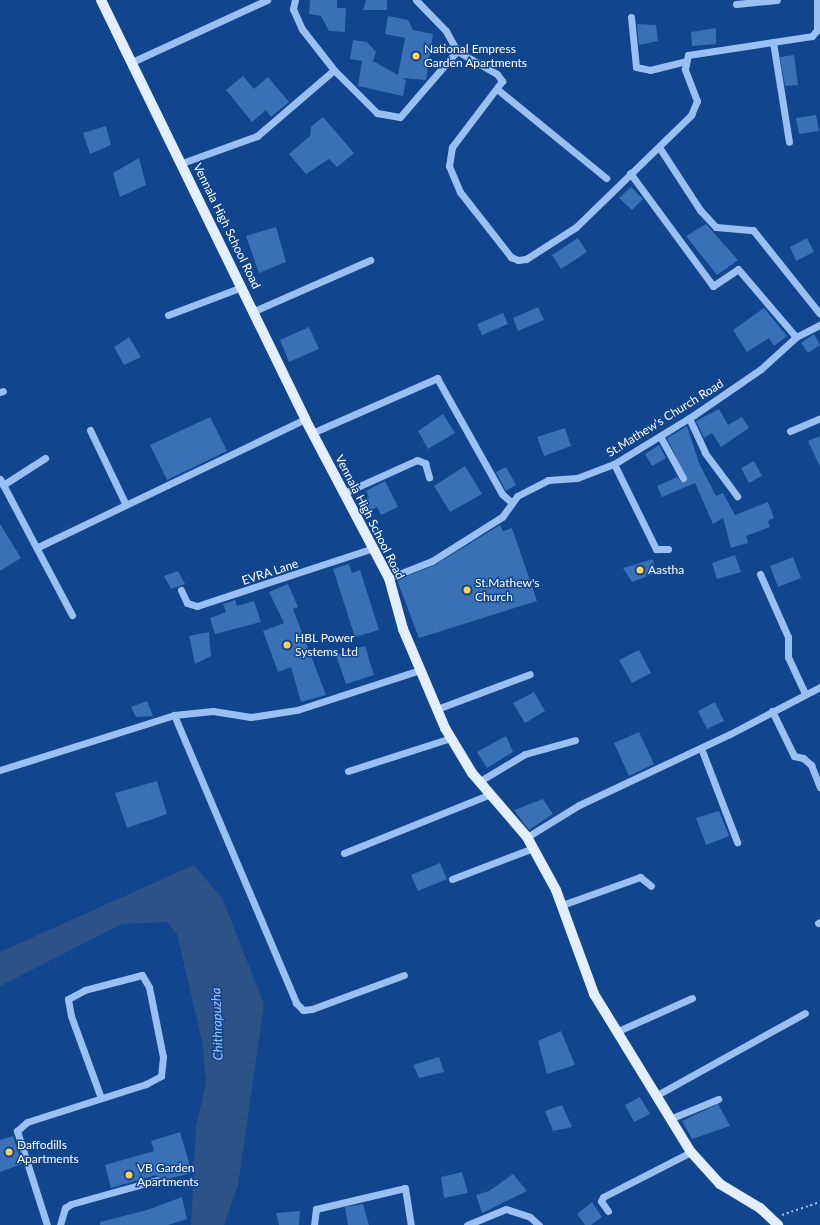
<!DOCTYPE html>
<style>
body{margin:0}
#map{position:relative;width:820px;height:1225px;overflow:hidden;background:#11458d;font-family:Lato,sans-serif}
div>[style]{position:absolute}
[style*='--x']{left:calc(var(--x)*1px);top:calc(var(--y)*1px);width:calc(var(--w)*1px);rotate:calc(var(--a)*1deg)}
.water>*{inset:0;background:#2c5388}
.building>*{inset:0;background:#3970b6}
.path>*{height:2px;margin-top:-1px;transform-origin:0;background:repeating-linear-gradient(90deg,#98c0f2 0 2px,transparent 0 5px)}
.minor>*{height:7px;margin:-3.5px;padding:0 3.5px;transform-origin:3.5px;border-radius:3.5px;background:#98c0f2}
.major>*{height:10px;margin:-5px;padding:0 5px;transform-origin:5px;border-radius:5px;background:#e3eeff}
.dots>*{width:11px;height:11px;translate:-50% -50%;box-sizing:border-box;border:2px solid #11458d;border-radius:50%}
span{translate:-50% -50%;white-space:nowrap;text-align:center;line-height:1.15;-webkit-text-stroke:3px #11458d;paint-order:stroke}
.poi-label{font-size:12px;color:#fff}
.left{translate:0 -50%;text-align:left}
.street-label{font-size:12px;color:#fff}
.water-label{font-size:13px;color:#a4caf9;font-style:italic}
</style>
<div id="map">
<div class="water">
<div style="clip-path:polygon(194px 865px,222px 898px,264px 1004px,238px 1185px,224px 1225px,191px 1225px,196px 1127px,206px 1083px,203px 1046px,177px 934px,167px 922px,122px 924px,0 986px,0 952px)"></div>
</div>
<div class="building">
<div style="clip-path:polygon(310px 0,337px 0,337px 8px,346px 8px,345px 32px,329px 31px,321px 16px,309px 14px)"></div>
<div style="clip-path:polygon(366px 0,387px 0,387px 10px,363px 10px)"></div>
<div style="clip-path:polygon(388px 16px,408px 20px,413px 30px,433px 34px,426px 80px,402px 78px,406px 80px,403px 96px,358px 86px,362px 61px,350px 59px,353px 40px,367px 42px,376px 52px,373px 61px,398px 75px,405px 38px,385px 34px)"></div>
<div style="clip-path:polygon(637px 24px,656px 25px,658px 41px,639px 45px)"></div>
<div style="clip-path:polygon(716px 28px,716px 44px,692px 46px,691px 32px)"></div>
<div style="clip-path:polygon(794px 55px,798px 85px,785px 86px,780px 57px)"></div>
<div style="clip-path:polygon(243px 76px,254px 89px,268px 77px,289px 102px,271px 117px,266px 110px,252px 122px,226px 90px)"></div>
<div style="clip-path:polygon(816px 115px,819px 131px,799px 134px,796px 118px)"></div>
<div style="clip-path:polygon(323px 117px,354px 153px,337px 167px,329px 159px,306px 174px,289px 154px,310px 136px,311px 127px)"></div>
<div style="clip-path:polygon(106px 126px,111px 145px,90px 154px,83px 133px)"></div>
<div style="clip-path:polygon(139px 158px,146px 185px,120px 197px,113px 173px)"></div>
<div style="clip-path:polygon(631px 187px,643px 199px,632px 210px,619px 198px)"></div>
<div style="clip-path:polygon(706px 224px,738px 260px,717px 275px,686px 236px)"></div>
<div style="clip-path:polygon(276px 227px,286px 262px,259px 273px,246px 236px)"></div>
<div style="clip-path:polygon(578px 238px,587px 252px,561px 269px,552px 255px)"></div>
<div style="clip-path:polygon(807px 238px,814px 252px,796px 261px,790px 247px)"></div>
<div style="clip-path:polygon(538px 307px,544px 320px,518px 331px,513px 318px)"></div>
<div style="clip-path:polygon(764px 308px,787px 336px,774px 346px,769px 338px,747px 352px,733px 330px)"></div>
<div style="clip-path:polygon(503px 313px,508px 324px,482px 335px,477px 324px)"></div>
<div style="clip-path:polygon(309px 327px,319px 349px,289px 362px,280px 340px)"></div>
<div style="clip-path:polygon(814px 334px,820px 345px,808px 353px,801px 343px)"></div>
<div style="clip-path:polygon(129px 337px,141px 357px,124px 365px,114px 347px)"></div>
<div style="clip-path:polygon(719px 409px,728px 425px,742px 417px,749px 428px,721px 447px,712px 433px,704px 438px,696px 421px)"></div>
<div style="clip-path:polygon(443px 414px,455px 433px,428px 449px,418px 431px)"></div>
<div style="clip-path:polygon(210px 417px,227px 451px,167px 480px,150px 445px)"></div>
<div style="clip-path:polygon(687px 426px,699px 463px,716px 496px,723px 493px,735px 515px,768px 502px,774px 518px,768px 521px,770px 527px,746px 536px,748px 543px,731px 548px,723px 518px,713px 524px,695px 483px,662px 497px,657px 486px,677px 477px,681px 482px,687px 480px,667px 438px)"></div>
<div style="clip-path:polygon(565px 428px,571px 446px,544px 456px,537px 437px)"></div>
<div style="clip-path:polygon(820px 436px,820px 467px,808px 441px)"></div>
<div style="clip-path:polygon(659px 445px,666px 458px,652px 466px,645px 454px)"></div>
<div style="clip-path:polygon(754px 461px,762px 476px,749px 483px,741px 468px)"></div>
<div style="clip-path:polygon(465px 466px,482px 494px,450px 512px,434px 486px)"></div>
<div style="clip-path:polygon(506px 467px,516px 485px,506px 491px,496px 472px)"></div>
<div style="clip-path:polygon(385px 481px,398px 507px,381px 515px,377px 507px,366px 513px,360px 501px,369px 497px,366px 491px)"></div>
<div style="clip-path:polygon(0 524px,21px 558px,0 571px)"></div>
<div style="clip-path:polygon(500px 525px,503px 531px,512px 528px,537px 601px,419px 638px,397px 580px,435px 565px)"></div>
<div style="clip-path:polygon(735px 555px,741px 572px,717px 579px,712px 563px)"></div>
<div style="clip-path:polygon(793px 557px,801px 578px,778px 587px,770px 566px)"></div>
<div style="clip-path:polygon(653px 559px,656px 573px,632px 582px,623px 568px)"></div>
<div style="clip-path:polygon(349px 564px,352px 573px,360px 570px,379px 630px,355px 637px,333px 569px)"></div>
<div style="clip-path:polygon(178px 571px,185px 584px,171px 589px,164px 576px)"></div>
<div style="clip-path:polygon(288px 584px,298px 607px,293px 609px,326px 695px,301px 702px,291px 667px,278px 672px,263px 631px,284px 623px,269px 592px)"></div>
<div style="clip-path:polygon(235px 600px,237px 606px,254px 601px,261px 622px,215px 634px,210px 618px,226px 612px,223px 604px)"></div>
<div style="clip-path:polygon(209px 632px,211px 656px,195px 664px,189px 636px)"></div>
<div style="clip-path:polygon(365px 646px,374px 675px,346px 684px,336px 655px)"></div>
<div style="clip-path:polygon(639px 650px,651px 673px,632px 683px,619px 660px)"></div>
<div style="clip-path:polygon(534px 692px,545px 711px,525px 723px,513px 703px)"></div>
<div style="clip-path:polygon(147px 701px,153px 716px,136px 717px,131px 707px)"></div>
<div style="clip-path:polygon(715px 702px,724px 721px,707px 729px,698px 711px)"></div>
<div style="clip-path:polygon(639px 732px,654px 764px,629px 776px,614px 743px)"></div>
<div style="clip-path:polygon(506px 736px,513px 752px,487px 768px,477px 752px)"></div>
<div style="clip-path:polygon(157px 781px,167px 814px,127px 828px,115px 793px)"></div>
<div style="clip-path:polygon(543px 799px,553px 814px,529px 830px,514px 810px)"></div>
<div style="clip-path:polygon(719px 811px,729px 836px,706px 845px,696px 818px)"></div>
<div style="clip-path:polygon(440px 863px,447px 879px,418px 891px,411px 875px)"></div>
<div style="clip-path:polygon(561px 1031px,575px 1065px,547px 1074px,538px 1041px)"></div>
<div style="clip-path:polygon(439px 1057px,444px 1072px,419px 1078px,413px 1065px)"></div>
<div style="clip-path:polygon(640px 1097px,650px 1114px,634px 1122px,625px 1105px)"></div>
<div style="clip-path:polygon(718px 1104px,730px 1126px,692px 1139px,682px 1121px)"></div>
<div style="clip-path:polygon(562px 1105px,572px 1127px,553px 1131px,545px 1111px)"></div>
<div style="clip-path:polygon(180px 1132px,192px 1173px,163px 1180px,156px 1175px,111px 1188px,105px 1165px,154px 1151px,151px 1141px)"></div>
<div style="clip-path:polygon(13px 1136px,22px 1164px,0 1172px,0 1140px)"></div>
<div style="clip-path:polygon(462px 1172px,468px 1193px,444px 1198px,441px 1177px)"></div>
<div style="clip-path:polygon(513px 1174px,527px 1191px,482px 1213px,476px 1195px,489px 1191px)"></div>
<div style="clip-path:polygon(182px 1197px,187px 1219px,168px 1225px,100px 1225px,100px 1222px,147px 1210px)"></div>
<div style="clip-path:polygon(592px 1202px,602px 1217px,591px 1225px,585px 1225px,577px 1214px)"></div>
<div style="clip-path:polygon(363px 1204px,369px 1225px,348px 1225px,345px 1207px)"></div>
<div style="clip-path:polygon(300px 1211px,299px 1225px,279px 1225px,276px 1213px)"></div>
</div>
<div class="path">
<div style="--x:782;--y:1215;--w:40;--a:-18.9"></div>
</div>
<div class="minor">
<div style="--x:295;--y:0;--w:9;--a:103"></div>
<div style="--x:293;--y:9;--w:22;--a:66"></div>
<div style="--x:302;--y:29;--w:52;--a:52"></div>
<div style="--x:416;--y:0;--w:43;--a:45.9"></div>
<div style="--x:446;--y:31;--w:23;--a:61"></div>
<div style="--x:457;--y:51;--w:46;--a:29.9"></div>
<div style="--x:497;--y:74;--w:9;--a:54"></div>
<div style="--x:502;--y:81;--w:83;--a:127.1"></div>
<div style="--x:452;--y:147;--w:19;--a:99"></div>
<div style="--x:449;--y:166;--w:28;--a:67"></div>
<div style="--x:460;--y:192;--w:83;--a:51.9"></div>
<div style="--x:511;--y:257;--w:8;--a:23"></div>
<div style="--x:518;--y:260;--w:8;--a:-7"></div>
<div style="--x:526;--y:259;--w:59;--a:-32.6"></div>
<div style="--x:576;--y:227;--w:161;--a:-44.2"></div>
<div style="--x:691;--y:115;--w:15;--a:-67"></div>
<div style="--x:697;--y:101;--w:34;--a:-111"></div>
<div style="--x:685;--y:69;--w:14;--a:-78"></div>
<div style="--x:688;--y:55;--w:125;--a:-8.7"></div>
<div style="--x:812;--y:36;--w:8;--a:-50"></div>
<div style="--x:817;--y:30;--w:30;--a:-90"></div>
<div style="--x:736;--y:4;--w:41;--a:-5.6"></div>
<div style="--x:631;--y:17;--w:50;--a:84.3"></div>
<div style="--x:636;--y:67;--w:14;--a:12"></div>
<div style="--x:650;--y:70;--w:36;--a:-14"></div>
<div style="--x:773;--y:42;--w:101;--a:80.9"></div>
<div style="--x:132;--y:62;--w:149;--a:-24.7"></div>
<div style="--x:497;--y:89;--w:141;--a:39.2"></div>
<div style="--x:659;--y:147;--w:75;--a:56.9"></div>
<div style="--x:700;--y:210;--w:23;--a:47"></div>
<div style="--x:716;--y:227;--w:37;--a:5"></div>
<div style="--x:753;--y:230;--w:107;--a:51.4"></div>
<div style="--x:182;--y:163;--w:80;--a:-19.8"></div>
<div style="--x:257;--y:136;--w:101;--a:-40.6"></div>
<div style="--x:334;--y:70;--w:61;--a:45"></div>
<div style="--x:377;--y:113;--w:23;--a:10"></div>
<div style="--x:400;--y:117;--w:87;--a:-49.2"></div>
<div style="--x:630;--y:173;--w:140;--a:53.7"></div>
<div style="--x:713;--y:286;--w:30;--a:-34"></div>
<div style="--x:738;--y:269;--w:89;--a:49.5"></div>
<div style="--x:254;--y:311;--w:127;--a:-23.7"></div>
<div style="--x:168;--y:315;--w:79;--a:-20.7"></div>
<div style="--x:0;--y:392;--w:3;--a:-18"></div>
<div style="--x:689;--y:418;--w:38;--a:65"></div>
<div style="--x:705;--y:453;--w:54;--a:53.3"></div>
<div style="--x:90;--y:430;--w:83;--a:64.4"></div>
<div style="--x:790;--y:431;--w:33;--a:-23"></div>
<div style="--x:312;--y:433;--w:137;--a:-23.7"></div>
<div style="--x:437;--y:378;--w:133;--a:60.7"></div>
<div style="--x:502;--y:494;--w:13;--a:42"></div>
<div style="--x:660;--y:436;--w:48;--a:61.3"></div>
<div style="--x:614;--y:464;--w:95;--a:63.7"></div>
<div style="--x:656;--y:549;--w:12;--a:0"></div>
<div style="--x:0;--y:479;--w:154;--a:62.1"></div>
<div style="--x:3;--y:485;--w:50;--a:-32.7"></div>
<div style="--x:344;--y:493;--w:80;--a:-24.3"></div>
<div style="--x:417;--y:460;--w:9;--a:21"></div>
<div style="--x:425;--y:463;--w:15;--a:74"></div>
<div style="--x:38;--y:547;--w:296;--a:-25.6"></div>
<div style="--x:760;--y:574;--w:69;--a:66"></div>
<div style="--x:788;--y:637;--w:20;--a:90"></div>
<div style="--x:788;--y:657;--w:40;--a:65"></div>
<div style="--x:389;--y:578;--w:46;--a:-21.6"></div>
<div style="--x:432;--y:561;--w:83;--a:-32.2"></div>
<div style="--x:502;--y:517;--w:26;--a:-54"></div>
<div style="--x:517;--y:496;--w:35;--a:-27"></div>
<div style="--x:548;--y:480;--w:29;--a:-4"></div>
<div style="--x:577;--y:478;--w:40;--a:-21"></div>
<div style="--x:614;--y:464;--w:94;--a:-31.5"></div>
<div style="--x:694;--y:415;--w:81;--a:-34.5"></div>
<div style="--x:761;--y:369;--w:47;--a:-42.4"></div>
<div style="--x:796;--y:337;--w:27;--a:-27"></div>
<div style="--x:181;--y:590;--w:14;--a:65"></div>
<div style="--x:187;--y:603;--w:10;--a:17"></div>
<div style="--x:197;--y:606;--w:185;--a:-18.2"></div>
<div style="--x:437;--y:709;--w:99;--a:-20.6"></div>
<div style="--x:772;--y:711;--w:50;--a:63.9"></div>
<div style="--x:794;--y:756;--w:9;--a:13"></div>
<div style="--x:803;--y:758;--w:11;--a:41"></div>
<div style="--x:811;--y:765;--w:24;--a:68"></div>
<div style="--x:174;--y:715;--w:313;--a:67"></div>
<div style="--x:296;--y:1003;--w:10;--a:45"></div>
<div style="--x:303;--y:1010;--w:9;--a:-6"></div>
<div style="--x:312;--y:1009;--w:98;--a:-20.3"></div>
<div style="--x:701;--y:748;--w:101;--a:69"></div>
<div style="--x:0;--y:770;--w:182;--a:-17.5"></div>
<div style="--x:174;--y:715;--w:39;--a:-6"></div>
<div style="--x:213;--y:711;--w:38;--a:9"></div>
<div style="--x:251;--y:717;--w:47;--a:-8.7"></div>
<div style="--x:297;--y:710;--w:129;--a:-18"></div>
<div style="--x:348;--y:771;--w:108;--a:-17.8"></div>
<div style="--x:480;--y:781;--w:52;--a:-31"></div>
<div style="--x:525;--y:754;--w:52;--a:-15.6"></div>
<div style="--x:527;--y:837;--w:61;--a:-31.6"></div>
<div style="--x:579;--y:805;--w:167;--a:-25.2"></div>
<div style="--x:730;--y:734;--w:102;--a:-27.6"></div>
<div style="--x:344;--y:853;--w:158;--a:-21.9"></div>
<div style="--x:452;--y:879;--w:87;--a:-20.9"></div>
<div style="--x:562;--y:905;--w:83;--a:-19.7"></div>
<div style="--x:640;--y:877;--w:14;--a:39"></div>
<div style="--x:818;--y:923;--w:2;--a:-27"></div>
<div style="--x:618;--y:1031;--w:81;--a:-24"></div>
<div style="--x:657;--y:1095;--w:169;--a:-29"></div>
<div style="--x:672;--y:1118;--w:50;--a:-22.4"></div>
<div style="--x:608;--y:1211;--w:12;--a:-125"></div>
<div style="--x:601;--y:1201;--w:4;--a:-63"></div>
<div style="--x:603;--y:1197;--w:99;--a:-27.1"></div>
<div style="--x:47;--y:1225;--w:99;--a:-107.7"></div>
<div style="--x:17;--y:1131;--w:13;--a:-42"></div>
<div style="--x:27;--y:1122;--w:125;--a:-17.7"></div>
<div style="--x:146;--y:1084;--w:17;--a:-28"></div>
<div style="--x:161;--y:1076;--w:19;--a:-84"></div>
<div style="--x:163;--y:1057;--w:71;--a:-101.3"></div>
<div style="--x:149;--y:987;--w:14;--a:-120"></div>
<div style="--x:142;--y:975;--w:59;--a:165.3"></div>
<div style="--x:85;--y:990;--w:19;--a:152"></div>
<div style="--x:68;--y:999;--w:17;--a:80"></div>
<div style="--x:71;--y:1016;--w:87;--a:69.9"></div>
<div style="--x:60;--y:1225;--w:18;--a:-74"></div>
<div style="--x:65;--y:1208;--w:7;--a:-34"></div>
<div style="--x:71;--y:1204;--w:89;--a:-15.6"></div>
<div style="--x:314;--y:1225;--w:16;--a:-83"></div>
<div style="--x:316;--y:1209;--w:91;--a:-13.3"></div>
<div style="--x:405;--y:1188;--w:37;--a:81"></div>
<div style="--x:467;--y:1225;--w:42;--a:-22.3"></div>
<div style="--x:506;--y:1209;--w:25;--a:18"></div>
<div style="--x:530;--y:1217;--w:12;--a:42"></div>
</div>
<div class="major">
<div style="--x:101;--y:0;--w:466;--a:64"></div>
<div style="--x:305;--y:419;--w:180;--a:62.2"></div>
<div style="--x:389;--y:578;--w:53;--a:74.6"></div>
<div style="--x:403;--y:629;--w:108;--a:67"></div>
<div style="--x:445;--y:728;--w:52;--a:59"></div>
<div style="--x:472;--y:773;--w:84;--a:49.3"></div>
<div style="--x:527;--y:837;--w:60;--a:61.3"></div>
<div style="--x:556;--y:890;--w:111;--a:69.9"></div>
<div style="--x:594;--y:994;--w:185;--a:58.5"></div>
<div style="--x:691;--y:1152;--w:43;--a:47.8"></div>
<div style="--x:720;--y:1184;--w:47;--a:31"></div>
<div style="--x:760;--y:1208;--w:25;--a:43"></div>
</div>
<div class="dots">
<div style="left:416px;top:56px;background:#ffd159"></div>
<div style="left:640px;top:570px;background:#ffd159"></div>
<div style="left:467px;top:590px;background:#ffd159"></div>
<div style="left:287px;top:645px;background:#ffd159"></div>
<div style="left:9px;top:1152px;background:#ffd159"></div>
<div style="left:129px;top:1175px;background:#ffd159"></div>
</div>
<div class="poi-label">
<span class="left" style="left:424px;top:56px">National Empress<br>Garden Apartments</span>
<span class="left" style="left:648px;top:570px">Aastha</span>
<span class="left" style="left:475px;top:590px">St.Mathew's<br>Church</span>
<span class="left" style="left:295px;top:645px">HBL Power<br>Systems Ltd</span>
<span class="left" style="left:17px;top:1152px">Daffodills<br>Apartments</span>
<span class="left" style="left:137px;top:1175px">VB Garden<br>Apartments</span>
</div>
<div class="street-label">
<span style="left:227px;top:226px;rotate:64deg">Vennala High School Road</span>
<span style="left:665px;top:418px;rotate:-32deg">St.Mathew's Church Road</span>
<span style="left:370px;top:517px;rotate:63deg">Vennala High School Road</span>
<span style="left:270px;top:572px;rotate:-18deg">EVRA Lane</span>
</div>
<div class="water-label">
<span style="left:217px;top:1024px;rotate:-92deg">Chithrapuzha</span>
</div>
</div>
